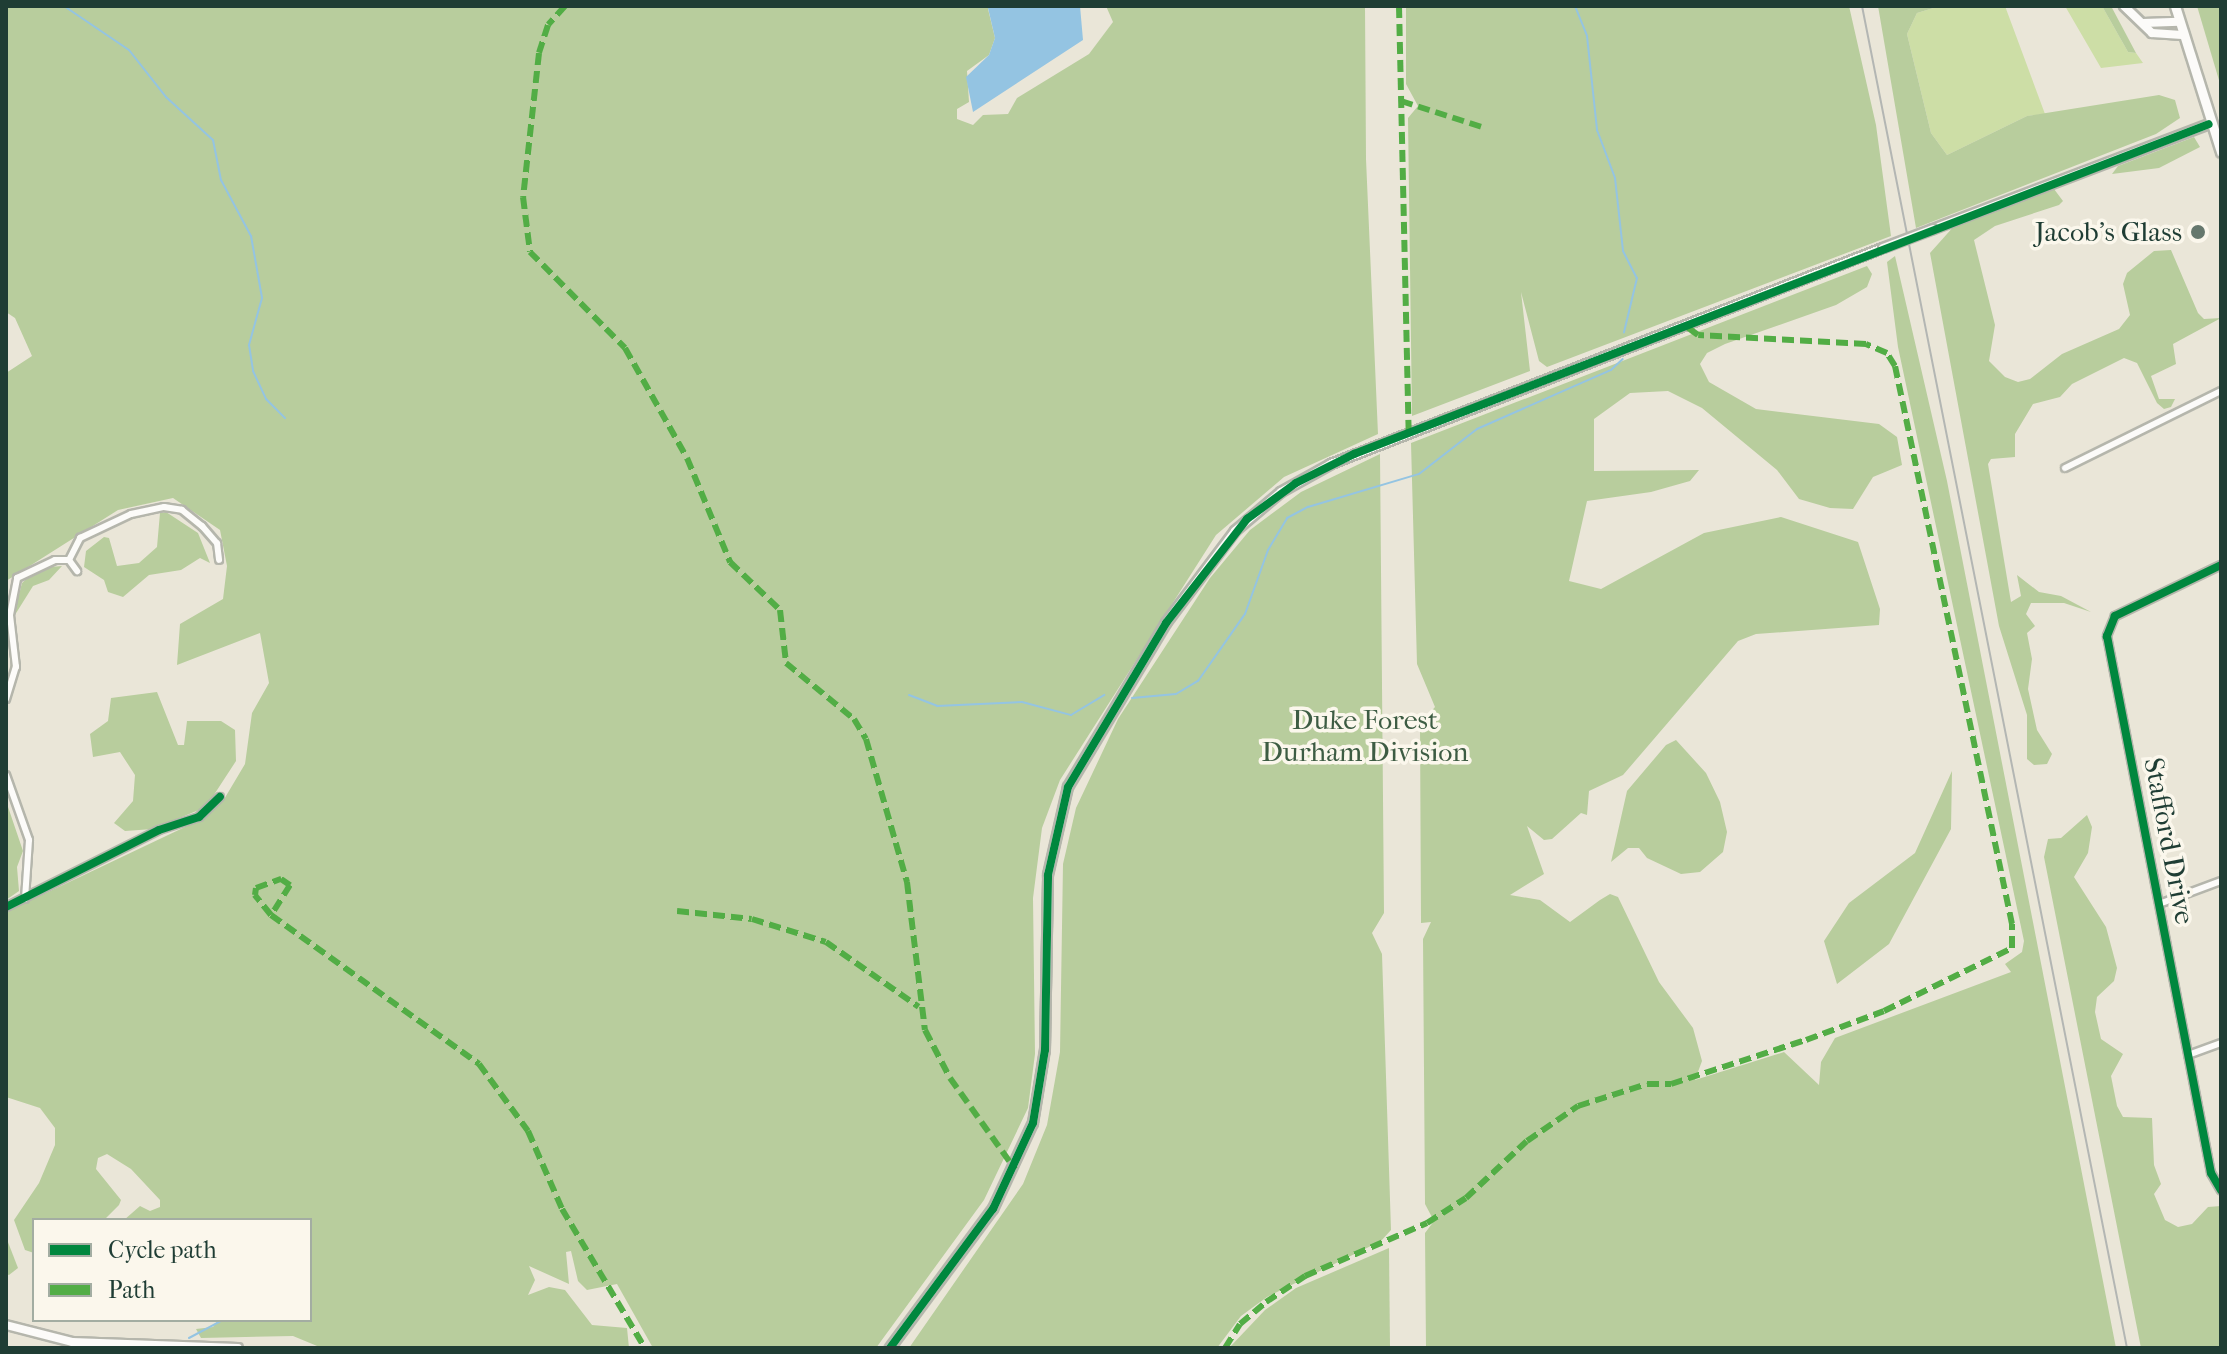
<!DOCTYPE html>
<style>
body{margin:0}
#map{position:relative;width:2227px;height:1354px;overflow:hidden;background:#eae6d8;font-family:"IM FELL French Canon",serif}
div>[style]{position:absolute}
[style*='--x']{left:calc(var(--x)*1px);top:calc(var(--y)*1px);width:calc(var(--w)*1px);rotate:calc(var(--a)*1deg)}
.green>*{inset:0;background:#cddea6}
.forest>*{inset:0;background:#b8cd9d}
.water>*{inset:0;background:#94c4e2}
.stream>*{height:2px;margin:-1px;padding:0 1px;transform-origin:1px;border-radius:1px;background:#94c4e2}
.roads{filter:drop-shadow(2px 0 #b5b6ac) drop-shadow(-2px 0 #b5b6ac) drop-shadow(0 2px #b5b6ac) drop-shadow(0 -2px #b5b6ac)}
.street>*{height:6px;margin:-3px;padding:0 3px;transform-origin:3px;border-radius:3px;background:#fcfbf9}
.secondary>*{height:8px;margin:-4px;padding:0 4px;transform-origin:4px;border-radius:4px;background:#fcfbf9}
.primary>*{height:9px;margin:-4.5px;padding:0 4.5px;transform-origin:4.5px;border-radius:4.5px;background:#fcfbf9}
.rail>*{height:2px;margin:-1px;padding:0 1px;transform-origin:1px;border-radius:1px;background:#b3b6b3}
.bridges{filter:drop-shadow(2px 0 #b5b6ac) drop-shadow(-2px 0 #b5b6ac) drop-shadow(0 2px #b5b6ac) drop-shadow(0 -2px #b5b6ac)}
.secondary-bridge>*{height:8px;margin:-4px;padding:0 4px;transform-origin:4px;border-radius:4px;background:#fcfbf9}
.quiet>*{height:6px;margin-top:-3px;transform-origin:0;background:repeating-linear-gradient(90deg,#52ad45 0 12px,transparent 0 18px)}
.cycleway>*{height:8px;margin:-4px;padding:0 4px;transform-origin:4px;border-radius:4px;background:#00873e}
.dots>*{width:22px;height:22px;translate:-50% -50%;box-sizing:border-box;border:4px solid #fbf7ec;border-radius:50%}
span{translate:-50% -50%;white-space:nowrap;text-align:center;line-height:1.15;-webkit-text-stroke:7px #fbf7ec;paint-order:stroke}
.poi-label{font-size:28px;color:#1f3d34}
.right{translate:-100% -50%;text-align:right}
.park-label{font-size:28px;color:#3d5c43}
.street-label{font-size:28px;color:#1f3d34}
.frame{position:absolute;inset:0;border:8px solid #1f3d34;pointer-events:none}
.legend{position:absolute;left:32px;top:1218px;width:280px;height:104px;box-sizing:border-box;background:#fbf7ec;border:2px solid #a3ada2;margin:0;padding:10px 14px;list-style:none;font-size:24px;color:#1f3d34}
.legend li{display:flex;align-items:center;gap:16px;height:40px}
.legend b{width:40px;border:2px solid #a3ada2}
</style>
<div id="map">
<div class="green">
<div style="clip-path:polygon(1940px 6px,2005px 6px,2045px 114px,2027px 116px,1947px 155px,1931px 133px,1907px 34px,1917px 13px)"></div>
<div style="clip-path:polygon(2065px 6px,2102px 6px,2128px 52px,2136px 53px,2143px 63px,2101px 68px)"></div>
</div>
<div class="forest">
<div style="clip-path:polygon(6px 6px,992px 6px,988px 9px,995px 38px,989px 55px,967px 71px,969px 102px,957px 109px,957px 119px,973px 125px,983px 115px,1008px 114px,1017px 98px,1089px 54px,1113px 22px,1106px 6px,1365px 6px,1366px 159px,1378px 434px,1284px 477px,1216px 535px,1060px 780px,1042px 828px,1033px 898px,1035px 1054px,1028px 1108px,984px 1200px,876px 1348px,653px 1348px,617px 1284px,587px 1290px,578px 1281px,571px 1251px,566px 1252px,569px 1284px,529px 1266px,535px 1280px,528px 1295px,549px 1287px,565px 1290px,592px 1325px,627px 1328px,629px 1348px,322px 1348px,293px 1336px,201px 1338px,196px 1329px,213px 1327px,218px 1320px,310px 1320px,310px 1220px,124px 1220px,140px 1206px,150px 1211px,160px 1207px,160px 1200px,131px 1169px,107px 1154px,98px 1158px,96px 1169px,121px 1200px,119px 1205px,104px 1220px,34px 1220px,34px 1253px,25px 1250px,14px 1220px,39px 1183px,55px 1145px,55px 1128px,40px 1108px,6px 1097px,6px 912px,206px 817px,223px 801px,245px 764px,252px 713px,269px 683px,260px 633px,177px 665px,180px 624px,223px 599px,227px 566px,220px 530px,173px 498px,118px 510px,6px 581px,6px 373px,32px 356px,15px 318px,6px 312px)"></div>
<div style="clip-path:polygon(1406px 6px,1849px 6px,1876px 125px,1891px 236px,1547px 367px,1539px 361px,1521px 292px,1530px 371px,1412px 416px,1408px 118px,1418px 106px,1406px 84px)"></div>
<div style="clip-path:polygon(1878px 6px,1940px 6px,1917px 13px,1907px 34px,1931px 133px,1947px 155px,2027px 116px,2159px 95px,2175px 100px,2180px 118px,2156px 134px,1916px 228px)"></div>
<div style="clip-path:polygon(2102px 6px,2111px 6px,2136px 53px,2128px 52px)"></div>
<div style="clip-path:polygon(2197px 6px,2221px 6px,2221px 87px)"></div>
<div style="clip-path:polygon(2194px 137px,2200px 147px,2159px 168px,2112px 174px,2118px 166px)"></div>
<div style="clip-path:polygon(2054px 189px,2063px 201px,2059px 205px,1995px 226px,1974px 240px,1995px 325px,1989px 361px,2005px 377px,2018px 382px,2030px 379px,2062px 354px,2119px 329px,2130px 315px,2123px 284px,2127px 273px,2154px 251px,2171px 250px,2198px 313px,2204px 319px,2221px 318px,2173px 344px,2176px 364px,2151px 376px,2159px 399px,2175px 399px,2171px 407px,2164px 409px,2157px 403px,2137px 363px,2124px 358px,2072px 384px,2060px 397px,2033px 404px,2015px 434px,2015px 457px,1991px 459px,1988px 464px,2011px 602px,2021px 596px,2017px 575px,2039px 592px,2061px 596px,2091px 612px,2064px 603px,2031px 603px,2026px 614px,2035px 626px,2027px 633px,2032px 659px,2028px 689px,2037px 730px,2052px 754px,2047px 764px,2034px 765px,2027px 759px,2027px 715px,1999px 626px,1930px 253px,1955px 225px)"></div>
<div style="clip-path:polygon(1895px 256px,1947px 481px,2116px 1348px,1426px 1348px,1425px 1233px,1434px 1221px,1425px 1204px,1423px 939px,1431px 922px,1421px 923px,1420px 724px,1435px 707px,1417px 664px,1411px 443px,1867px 266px,1872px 274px,1867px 287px,1836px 305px,1725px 344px,1707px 353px,1700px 364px,1709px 382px,1756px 409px,1879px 424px,1897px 437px,1902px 465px,1873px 477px,1853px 509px,1830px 508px,1799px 499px,1777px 470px,1702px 408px,1668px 391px,1630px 393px,1594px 419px,1594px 471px,1699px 470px,1690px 481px,1651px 492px,1587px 501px,1569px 581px,1601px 589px,1704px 533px,1781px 517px,1858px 542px,1880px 609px,1879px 625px,1756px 634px,1738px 641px,1623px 775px,1589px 791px,1587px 815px,1581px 813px,1552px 839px,1544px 840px,1527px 826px,1544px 874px,1510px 895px,1540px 900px,1570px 922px,1600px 900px,1610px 894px,1618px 897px,1659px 982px,1693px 1028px,1702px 1061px,1695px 1080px,1784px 1052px,1819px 1085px,1821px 1062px,1835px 1038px,2011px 972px,2005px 964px,2022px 952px,2024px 941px,1898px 347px,1887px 262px)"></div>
<div style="clip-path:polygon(1380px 454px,1384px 913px,1372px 933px,1382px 954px,1391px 1230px,1381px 1241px,1267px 1297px,1241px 1316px,1217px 1348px,909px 1348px,1023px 1184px,1047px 1125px,1060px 1052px,1063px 864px,1076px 808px,1118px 719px,1210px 578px,1250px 530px,1301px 492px)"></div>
<div style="clip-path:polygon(166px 512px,198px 533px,210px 563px,200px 558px,181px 570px,149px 575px,123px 597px,108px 592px,104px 580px,84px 567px,86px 551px,104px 537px,109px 538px,117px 566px,139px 563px,157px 547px,160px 513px)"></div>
<div style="clip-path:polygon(62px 566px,49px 580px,33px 586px,13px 618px,22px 583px,39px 568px)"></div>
<div style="clip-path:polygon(157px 692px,178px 745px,184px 745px,187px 721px,221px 721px,235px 730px,236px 761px,206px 807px,153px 829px,125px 831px,114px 823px,133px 801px,135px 775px,120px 752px,93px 757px,90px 734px,108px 721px,111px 698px)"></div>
<div style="clip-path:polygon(1676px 740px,1706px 773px,1720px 802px,1727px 832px,1723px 852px,1700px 872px,1681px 874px,1647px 858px,1639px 848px,1628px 848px,1611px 862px,1627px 791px,1666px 745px)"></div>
<div style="clip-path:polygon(1952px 771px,1951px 829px,1889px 944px,1837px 984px,1824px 941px,1849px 903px,1915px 853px)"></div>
<div style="clip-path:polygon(6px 801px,23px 851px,17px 867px,19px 891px,6px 900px)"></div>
<div style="clip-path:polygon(2087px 815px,2092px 827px,2088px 853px,2074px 877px,2106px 927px,2117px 968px,2114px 981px,2097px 997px,2095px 1012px,2101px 1039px,2123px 1054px,2111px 1076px,2117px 1106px,2123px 1117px,2152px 1118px,2154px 1165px,2161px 1184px,2154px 1194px,2165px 1220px,2178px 1227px,2192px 1224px,2208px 1207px,2221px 1206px,2221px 1348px,2141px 1348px,2044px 857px,2048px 839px,2061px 838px)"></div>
<div style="clip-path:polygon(6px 1237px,18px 1268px,9px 1275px,6px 1274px)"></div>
<div style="clip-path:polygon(1389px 1248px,1390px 1348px,1229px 1348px,1265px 1310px,1296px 1288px)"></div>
</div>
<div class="water">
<div style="clip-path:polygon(992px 6px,1080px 6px,1083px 40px,973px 112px,966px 77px,989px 55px,995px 38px,988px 8px)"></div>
</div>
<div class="stream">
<div style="--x:64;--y:6;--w:78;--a:34.1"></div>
<div style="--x:129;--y:50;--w:60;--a:51.8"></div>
<div style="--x:166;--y:97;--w:64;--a:42.5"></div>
<div style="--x:213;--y:140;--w:41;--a:78.7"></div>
<div style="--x:221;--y:180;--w:64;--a:61.8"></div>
<div style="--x:251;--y:236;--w:63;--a:79.9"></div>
<div style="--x:262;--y:298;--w:49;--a:105.5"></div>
<div style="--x:249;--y:345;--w:26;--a:81"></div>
<div style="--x:253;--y:371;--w:31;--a:65"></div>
<div style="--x:266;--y:399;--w:27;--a:45"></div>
<div style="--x:1575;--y:6;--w:32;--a:68"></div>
<div style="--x:1587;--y:36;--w:95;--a:83.9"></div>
<div style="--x:1597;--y:130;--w:51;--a:69.4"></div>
<div style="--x:1615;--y:178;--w:73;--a:83.7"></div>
<div style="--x:1623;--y:251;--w:30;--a:63"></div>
<div style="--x:1637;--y:278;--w:56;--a:103.5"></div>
<div style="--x:909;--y:695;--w:30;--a:21"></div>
<div style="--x:937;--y:706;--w:85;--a:-2.7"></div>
<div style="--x:1022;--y:702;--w:51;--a:14.9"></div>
<div style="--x:1071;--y:715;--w:39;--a:-31"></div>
<div style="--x:1132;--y:698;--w:44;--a:-5.2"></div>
<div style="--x:1176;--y:694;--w:26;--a:-31"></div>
<div style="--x:1198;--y:681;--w:82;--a:-55"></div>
<div style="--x:1245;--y:614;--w:68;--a:-70.2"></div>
<div style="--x:1268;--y:550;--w:37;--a:-59"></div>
<div style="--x:1287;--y:518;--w:24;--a:-28"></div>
<div style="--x:1308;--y:507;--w:116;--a:-16.6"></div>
<div style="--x:1419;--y:474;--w:73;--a:-37.8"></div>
<div style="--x:1477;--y:429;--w:146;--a:-23.8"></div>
<div style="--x:1611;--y:370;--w:16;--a:-43"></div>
<div style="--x:189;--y:1338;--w:38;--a:-28"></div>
</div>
<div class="roads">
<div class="street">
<div style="--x:2065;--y:468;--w:174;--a:-26.3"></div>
<div style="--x:69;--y:560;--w:25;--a:-63"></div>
<div style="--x:80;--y:538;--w:56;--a:-25.2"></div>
<div style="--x:131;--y:514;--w:34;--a:-12"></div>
<div style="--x:164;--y:507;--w:18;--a:9"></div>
<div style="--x:182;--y:510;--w:26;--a:39"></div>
<div style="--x:202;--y:526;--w:23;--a:49"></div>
<div style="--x:217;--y:543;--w:17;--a:83"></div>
<div style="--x:2221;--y:565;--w:118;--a:154.3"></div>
<div style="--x:2115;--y:616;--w:22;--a:112"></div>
<div style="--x:2107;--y:636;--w:547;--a:79.04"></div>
<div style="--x:2211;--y:1173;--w:20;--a:60"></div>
<div style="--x:6;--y:699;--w:34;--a:-73"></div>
<div style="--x:16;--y:667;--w:52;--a:-96.6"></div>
<div style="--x:10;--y:615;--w:38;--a:-79"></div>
<div style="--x:17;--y:578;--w:42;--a:-25.3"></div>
<div style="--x:55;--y:560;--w:14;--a:0"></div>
<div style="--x:69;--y:560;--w:14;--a:54"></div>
<div style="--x:6;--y:775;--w:69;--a:70.5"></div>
<div style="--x:29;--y:840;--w:59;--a:93.9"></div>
<div style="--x:2159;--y:904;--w:66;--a:-20.4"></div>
<div style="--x:6;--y:907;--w:171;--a:-26.7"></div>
<div style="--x:159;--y:830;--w:42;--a:-18"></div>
<div style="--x:199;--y:817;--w:29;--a:-44"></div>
<div style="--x:2188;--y:1055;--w:35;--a:-20"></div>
</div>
<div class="secondary">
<div style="--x:2124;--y:6;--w:39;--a:44"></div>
<div style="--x:2152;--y:33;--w:30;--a:4"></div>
<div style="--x:2143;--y:23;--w:36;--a:-2"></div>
<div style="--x:1933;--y:229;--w:295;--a:-20.8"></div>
<div style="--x:6;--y:1325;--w:68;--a:14.4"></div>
<div style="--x:72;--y:1342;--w:166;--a:2.1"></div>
<div style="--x:890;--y:1348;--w:173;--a:-53.5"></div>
<div style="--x:993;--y:1209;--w:95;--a:-65.1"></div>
<div style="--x:1033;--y:1123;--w:74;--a:-80.7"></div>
<div style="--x:1045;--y:1050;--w:175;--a:-89"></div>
<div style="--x:1048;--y:875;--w:90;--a:-77.2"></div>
<div style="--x:1068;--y:787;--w:191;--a:-59.1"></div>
<div style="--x:1166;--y:623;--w:115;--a:-53.1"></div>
<div style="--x:1235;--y:531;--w:60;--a:-40.3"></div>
<div style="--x:1281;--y:492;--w:57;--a:-29.2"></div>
<div style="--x:1331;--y:464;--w:593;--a:-21.37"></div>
</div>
<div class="primary">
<div style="--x:2175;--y:6;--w:153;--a:72.5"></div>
</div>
</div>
<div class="rail">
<div style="--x:1862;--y:6;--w:1368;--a:78.83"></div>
</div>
<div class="bridges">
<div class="secondary-bridge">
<div style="--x:1883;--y:248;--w:53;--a:-20.8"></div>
</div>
</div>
<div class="quiet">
<div style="--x:565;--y:6;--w:25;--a:132"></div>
<div style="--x:548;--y:25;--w:29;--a:108"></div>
<div style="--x:539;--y:53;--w:145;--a:96.3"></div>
<div style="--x:523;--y:197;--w:55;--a:82.7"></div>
<div style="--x:530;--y:252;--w:135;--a:45.3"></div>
<div style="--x:625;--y:348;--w:126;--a:60.6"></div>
<div style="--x:687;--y:458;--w:113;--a:67.5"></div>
<div style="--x:730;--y:562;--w:69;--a:43.8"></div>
<div style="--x:780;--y:610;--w:53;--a:83.5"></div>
<div style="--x:786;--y:663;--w:88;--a:39.5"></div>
<div style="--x:854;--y:719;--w:23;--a:59"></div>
<div style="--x:866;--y:739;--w:149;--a:74"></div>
<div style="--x:907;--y:882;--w:149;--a:83.1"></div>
<div style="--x:925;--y:1030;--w:54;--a:62.5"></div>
<div style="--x:950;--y:1078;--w:112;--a:54.5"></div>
<div style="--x:1399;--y:6;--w:426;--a:88.7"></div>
<div style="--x:1401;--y:101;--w:85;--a:17.8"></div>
<div style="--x:281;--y:879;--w:11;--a:34"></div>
<div style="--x:290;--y:885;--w:36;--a:122"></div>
<div style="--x:271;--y:915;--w:26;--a:-129"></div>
<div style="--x:255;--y:895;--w:7;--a:-82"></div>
<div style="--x:256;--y:888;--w:27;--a:-20"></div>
<div style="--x:677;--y:911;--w:75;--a:6.1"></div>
<div style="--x:752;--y:919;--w:77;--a:17.3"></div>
<div style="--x:826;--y:942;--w:113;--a:35"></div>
<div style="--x:271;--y:915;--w:256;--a:35.6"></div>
<div style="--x:479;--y:1064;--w:83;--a:53.8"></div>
<div style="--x:528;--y:1131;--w:85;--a:66.4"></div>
<div style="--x:562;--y:1209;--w:162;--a:59.2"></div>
<div style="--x:1225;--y:1348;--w:28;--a:-58"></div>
<div style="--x:1240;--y:1324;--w:34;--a:-40"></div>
<div style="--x:1266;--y:1302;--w:47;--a:-33.7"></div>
<div style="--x:1305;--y:1276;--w:133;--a:-23.5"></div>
<div style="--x:1427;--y:1223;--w:46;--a:-32.7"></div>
<div style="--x:1466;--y:1198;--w:83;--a:-43.1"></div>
<div style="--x:1527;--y:1141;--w:62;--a:-34.5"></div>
<div style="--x:1578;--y:1106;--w:72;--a:-17.7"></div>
<div style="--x:1647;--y:1084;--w:24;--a:0"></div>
<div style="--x:1671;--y:1084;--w:142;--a:-18.1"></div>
<div style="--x:1806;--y:1040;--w:83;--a:-20.4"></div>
<div style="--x:1884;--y:1011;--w:143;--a:-26.2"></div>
<div style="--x:2012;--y:948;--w:24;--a:-90"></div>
<div style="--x:2012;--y:924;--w:570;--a:-101.84"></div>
<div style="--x:1895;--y:366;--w:15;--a:-122"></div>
<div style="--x:1887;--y:353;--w:23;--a:-157"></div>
<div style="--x:1866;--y:344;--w:168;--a:-176.9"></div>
<div style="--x:1698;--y:335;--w:17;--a:-144"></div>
</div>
<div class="cycleway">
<div style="--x:2221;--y:565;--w:118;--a:154.3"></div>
<div style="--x:2115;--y:616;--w:22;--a:112"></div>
<div style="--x:2107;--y:636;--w:547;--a:79.04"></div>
<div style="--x:2211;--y:1173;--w:20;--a:60"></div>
<div style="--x:6;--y:907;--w:171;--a:-26.7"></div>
<div style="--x:159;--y:830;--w:42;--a:-18"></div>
<div style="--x:199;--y:817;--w:29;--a:-44"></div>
<div style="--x:890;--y:1348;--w:173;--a:-53.5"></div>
<div style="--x:993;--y:1209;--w:95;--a:-65.1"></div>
<div style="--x:1033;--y:1123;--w:74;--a:-80.7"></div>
<div style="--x:1045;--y:1050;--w:175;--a:-89"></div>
<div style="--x:1048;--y:875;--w:90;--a:-77.2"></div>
<div style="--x:1068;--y:787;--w:191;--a:-59.1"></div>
<div style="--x:1166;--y:623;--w:132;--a:-52.1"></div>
<div style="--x:1247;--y:519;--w:61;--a:-36.3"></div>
<div style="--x:1296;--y:483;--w:65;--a:-26.6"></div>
<div style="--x:1354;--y:454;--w:916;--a:-21.1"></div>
</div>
<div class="dots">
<div style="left:2198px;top:232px;background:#66786d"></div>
</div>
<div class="poi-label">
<span class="right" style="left:2182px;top:232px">Jacob's Glass</span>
</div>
<div class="park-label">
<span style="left:1365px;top:736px">Duke Forest<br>Durham Division</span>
</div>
<div class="street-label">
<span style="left:2169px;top:841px;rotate:79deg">Stafford Drive</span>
</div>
<div class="frame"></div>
<ul class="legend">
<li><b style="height:10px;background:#00873e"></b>Cycle path</li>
<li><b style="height:10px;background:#52ad45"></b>Path</li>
</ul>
</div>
